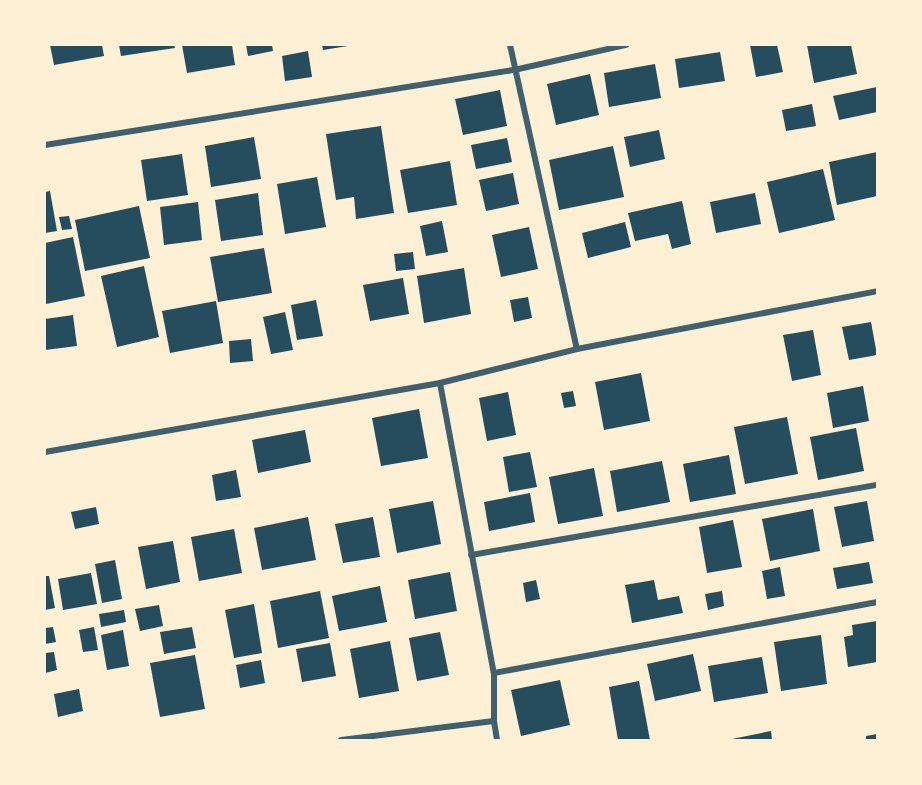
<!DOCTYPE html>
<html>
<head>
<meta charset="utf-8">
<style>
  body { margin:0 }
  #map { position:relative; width:922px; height:785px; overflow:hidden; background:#fdf0d5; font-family:Lato,sans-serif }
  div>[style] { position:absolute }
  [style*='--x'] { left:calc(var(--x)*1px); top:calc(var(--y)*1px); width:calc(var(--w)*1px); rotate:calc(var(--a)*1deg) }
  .building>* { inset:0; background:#264d5e }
  .minor>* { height:6px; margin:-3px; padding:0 3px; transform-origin:3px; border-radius:3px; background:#3f606c }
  span { translate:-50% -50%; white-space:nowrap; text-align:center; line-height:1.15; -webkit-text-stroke:5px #fdf0d5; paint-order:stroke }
  .frame { position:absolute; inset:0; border:46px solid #fdf0d5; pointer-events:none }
</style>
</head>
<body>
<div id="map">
  <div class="building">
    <div style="clip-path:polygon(50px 45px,102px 45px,104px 56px,54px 65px)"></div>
    <div style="clip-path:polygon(119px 45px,174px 45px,175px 48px,121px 56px)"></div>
    <div style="clip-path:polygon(182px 45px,232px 45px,235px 65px,187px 73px)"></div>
    <div style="clip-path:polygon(246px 45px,272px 45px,273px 51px,248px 56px)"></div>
    <div style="clip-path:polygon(322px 45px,348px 45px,348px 46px,323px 50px)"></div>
    <div style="clip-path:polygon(750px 45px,777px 45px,783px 72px,756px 77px)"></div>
    <div style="clip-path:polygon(807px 45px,851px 45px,857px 74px,814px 83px)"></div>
    <div style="clip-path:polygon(308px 51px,312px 77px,285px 81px,282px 56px)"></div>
    <div style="clip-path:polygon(720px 52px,725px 81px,679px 88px,675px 59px)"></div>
    <div style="clip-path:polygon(655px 64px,661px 98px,609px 107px,604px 73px)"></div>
    <div style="clip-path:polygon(590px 74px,599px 115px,556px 125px,547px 84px)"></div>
    <div style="clip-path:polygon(877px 87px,877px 112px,839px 120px,833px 96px)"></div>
    <div style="clip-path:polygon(500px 90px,507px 126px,463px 135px,455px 99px)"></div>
    <div style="clip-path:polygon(812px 104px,816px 126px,786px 131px,782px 110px)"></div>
    <div style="clip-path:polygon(381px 126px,394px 213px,356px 219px,354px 197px,336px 200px,326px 134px)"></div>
    <div style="clip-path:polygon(659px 130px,665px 159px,630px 167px,624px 137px)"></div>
    <div style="clip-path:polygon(254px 137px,261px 179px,211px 187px,205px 146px)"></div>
    <div style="clip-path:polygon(507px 138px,512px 162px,476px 169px,471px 145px)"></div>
    <div style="clip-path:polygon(613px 146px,624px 197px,559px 210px,549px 160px)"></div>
    <div style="clip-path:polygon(877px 152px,877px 196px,837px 205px,829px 162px)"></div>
    <div style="clip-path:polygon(182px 154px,188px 195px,147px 201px,141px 160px)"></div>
    <div style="clip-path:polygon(450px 161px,457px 205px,408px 213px,400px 170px)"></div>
    <div style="clip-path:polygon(823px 169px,835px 220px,779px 233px,767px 182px)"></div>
    <div style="clip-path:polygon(513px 173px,519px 204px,486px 211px,479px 180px)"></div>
    <div style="clip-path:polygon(317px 177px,326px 227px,285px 234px,277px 184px)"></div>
    <div style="clip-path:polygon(50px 191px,57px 231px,45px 233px,45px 192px)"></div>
    <div style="clip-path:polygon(258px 193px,263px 235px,221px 241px,215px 200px)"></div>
    <div style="clip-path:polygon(755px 193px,761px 224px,716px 233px,710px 202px)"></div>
    <div style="clip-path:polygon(682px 201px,691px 244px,672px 249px,668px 234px,635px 241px,628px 213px)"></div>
    <div style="clip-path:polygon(198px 202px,202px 240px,164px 245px,160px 207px)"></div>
    <div style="clip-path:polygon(139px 206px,150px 258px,85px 271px,75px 220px)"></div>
    <div style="clip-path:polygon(69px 216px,72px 229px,62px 230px,59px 217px)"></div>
    <div style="clip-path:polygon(442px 221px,448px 252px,426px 256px,420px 226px)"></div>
    <div style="clip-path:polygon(625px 222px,631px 247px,588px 258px,582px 233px)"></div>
    <div style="clip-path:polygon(529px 227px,538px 269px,501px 277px,492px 235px)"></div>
    <div style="clip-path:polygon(73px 237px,85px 296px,46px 304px,45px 243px)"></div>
    <div style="clip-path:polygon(264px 248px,272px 293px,218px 302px,210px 257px)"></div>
    <div style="clip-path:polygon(413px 252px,415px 269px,396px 271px,394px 254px)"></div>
    <div style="clip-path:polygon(144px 266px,159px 337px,117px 347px,101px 276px)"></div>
    <div style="clip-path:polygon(464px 268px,471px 314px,424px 323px,417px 276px)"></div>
    <div style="clip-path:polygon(403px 278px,409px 314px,370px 321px,363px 285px)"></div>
    <div style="clip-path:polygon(528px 297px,532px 318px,514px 322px,510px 300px)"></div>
    <div style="clip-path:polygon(316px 300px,323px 336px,297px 340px,291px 305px)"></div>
    <div style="clip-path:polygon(216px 301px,223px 343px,170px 353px,162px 311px)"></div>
    <div style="clip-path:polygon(285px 312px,293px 350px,271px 354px,263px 317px)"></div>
    <div style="clip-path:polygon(73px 315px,77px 346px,45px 350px,45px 319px)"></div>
    <div style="clip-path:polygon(871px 322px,877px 355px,849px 360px,842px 327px)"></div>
    <div style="clip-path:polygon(813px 330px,821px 375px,792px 381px,783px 335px)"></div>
    <div style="clip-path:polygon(251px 339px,253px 361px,230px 363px,229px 341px)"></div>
    <div style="clip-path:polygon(641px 373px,650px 421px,604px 430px,595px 382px)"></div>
    <div style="clip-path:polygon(863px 386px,869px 421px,833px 428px,827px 393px)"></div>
    <div style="clip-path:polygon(573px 391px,576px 406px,564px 408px,561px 393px)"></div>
    <div style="clip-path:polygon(508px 392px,516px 435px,487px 441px,479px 398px)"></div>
    <div style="clip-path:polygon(419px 409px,428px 458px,381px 466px,372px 418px)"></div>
    <div style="clip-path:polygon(787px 417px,798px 474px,745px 484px,734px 427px)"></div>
    <div style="clip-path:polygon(856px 428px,864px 471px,818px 480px,810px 437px)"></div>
    <div style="clip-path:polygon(305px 430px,311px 462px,258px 473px,252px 440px)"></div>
    <div style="clip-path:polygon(530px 452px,537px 487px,509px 492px,503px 457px)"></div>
    <div style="clip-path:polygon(729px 455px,736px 494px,690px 502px,683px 464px)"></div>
    <div style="clip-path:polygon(662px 461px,670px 502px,617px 512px,610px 471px)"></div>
    <div style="clip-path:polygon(594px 468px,603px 516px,558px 524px,549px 477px)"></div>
    <div style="clip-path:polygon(236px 470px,241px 497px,216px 501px,212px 475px)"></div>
    <div style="clip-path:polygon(530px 493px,535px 522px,489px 531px,484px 502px)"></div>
    <div style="clip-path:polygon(433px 501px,441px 544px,397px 553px,389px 509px)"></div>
    <div style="clip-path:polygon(867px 501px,874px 541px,842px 547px,834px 507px)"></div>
    <div style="clip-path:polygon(96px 507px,99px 524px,75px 529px,71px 512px)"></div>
    <div style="clip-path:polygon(813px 509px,820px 551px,770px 561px,762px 519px)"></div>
    <div style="clip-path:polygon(308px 517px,316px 560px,262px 570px,254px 528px)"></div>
    <div style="clip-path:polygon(373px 517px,380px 557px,343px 563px,335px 524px)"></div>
    <div style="clip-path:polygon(733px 520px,742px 567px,707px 573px,699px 527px)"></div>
    <div style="clip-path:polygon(234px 529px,242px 573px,199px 581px,191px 537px)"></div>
    <div style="clip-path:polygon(173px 541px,180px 582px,146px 589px,138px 547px)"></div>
    <div style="clip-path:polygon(115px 560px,122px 599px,102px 603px,95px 564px)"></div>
    <div style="clip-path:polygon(869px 562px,873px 583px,837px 589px,833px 568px)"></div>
    <div style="clip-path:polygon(780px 567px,785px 596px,767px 599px,762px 571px)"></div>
    <div style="clip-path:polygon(450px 572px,457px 611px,415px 619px,408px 580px)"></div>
    <div style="clip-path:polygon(91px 573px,97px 604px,63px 610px,58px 579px)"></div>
    <div style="clip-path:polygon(45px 576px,49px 576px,55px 608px,45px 610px)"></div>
    <div style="clip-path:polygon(536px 580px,540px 599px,526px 602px,523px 583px)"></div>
    <div style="clip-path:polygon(654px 580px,658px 600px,679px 596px,683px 613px,632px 623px,625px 585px)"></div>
    <div style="clip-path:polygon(380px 586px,387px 622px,339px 631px,332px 596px)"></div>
    <div style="clip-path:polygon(320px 591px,329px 638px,278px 648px,270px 601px)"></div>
    <div style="clip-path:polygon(722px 591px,724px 606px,708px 610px,705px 594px)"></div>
    <div style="clip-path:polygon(254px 604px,262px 653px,234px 658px,225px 610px)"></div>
    <div style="clip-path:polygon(159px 605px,163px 626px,140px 631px,135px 609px)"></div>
    <div style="clip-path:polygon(124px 610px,126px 622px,101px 627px,99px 614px)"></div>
    <div style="clip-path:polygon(877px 621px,877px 662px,848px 667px,844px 637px,853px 635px,852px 625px)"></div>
    <div style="clip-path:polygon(53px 627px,56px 642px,45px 644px,45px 628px)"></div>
    <div style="clip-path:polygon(94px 627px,98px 650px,83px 652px,79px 630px)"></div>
    <div style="clip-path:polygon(192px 627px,196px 648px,164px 654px,160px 632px)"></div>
    <div style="clip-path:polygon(123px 630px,129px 666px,107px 670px,101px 635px)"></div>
    <div style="clip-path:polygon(440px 632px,449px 675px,417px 681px,409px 638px)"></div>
    <div style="clip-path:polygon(821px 635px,827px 684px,781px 691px,774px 642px)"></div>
    <div style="clip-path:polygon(390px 641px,399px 691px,359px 698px,350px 649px)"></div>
    <div style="clip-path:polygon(330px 643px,336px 676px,302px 682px,296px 649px)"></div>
    <div style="clip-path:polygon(54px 652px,57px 670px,45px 673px,45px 653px)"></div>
    <div style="clip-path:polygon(693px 654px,701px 691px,655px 701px,647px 664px)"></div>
    <div style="clip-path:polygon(195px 655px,205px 709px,160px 717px,150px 663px)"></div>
    <div style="clip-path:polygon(762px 657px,768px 693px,714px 702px,708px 666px)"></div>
    <div style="clip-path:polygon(261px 660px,265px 683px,240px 688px,236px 665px)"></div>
    <div style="clip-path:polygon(560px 680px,570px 725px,521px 736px,511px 690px)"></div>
    <div style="clip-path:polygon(639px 681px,650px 740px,618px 740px,609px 687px)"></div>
    <div style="clip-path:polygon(79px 689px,83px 711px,58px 717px,54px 694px)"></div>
    <div style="clip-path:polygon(771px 731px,772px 740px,732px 740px,732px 739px)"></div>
    <div style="clip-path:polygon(877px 734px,877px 740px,866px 740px,866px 736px)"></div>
  </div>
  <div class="minor">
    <div style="--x:510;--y:45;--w:311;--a:77.6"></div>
    <div style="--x:45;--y:145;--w:475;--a:-9.1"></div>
    <div style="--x:514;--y:70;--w:115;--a:-12.6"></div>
    <div style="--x:440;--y:383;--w:295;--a:79.5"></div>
    <div style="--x:45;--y:452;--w:401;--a:-9.9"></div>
    <div style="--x:440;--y:383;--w:141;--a:-13.9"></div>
    <div style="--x:577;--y:349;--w:306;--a:-10.9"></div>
    <div style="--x:471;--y:555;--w:412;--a:-9.8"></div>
    <div style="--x:494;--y:721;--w:48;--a:-90"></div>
    <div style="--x:494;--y:673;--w:390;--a:-10.5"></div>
    <div style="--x:341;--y:740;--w:154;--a:-7.1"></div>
    <div style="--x:494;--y:721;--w:19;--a:81"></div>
  </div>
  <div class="frame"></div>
</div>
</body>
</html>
